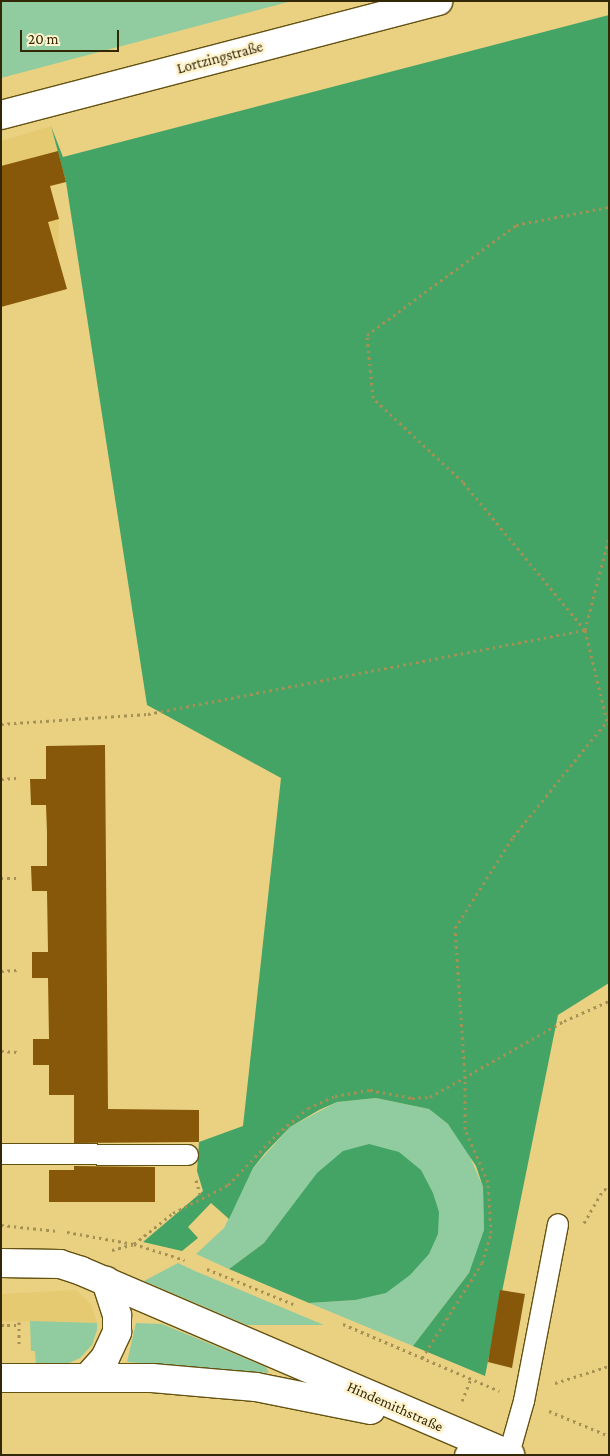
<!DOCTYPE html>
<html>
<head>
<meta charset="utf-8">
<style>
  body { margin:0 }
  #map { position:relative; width:610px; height:1456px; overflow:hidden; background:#ead182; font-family:"Crimson Pro",serif }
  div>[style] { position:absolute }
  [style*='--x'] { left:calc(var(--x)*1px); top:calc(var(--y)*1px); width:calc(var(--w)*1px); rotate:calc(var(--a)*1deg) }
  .built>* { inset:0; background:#e5ca71 }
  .green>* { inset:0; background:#91cca1 }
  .forest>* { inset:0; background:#44a466 }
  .building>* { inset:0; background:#875809 }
  .path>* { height:3px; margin-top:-1.5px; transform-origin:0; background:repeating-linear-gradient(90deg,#a59153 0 2.5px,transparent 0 6.5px) }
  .roads { filter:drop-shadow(1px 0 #645212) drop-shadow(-1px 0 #645212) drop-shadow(0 1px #645212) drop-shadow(0 -1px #645212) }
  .service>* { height:20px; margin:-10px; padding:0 10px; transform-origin:10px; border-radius:10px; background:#fff }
  .minor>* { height:28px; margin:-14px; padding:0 14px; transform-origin:14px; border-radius:14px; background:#fff }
  .tertiary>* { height:28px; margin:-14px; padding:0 14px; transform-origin:14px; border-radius:14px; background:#fff }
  span { translate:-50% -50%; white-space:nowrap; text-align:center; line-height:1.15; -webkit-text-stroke:5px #fff3cd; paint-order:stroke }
  .street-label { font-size:15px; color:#322805 }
  .frame { position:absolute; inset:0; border:2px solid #322805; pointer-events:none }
  .scale { position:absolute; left:20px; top:30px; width:99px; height:22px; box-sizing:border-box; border:2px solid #322805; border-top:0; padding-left:6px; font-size:15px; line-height:18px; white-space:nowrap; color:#322805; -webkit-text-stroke:4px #fff3cd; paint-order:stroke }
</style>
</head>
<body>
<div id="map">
  <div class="built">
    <div style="clip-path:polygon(51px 126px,66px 182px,50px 187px,59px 219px,58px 258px,67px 289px,1px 307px,1px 141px)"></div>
    <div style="clip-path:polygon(76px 1290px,91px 1304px,97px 1323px,1px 1321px,1px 1294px)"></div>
  </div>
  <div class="green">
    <div style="clip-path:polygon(1px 1px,292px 1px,1px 78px)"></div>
    <div style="clip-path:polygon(376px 1098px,429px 1109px,448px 1124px,464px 1143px,483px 1187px,484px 1230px,478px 1252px,469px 1273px,413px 1346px,309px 1303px,355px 1300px,283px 1219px,264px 1243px,229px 1269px,196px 1254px,224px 1228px,253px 1168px,290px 1127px,337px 1102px)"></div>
    <div style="clip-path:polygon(178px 1263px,195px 1271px,324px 1325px,247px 1325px,144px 1281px)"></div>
    <div style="clip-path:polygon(30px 1321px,97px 1323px,97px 1330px,92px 1345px,80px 1358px,69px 1363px,36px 1365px,35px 1351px,31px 1351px)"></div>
    <div style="clip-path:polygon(136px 1323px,162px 1324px,266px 1367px,269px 1373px,127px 1362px)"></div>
  </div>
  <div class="forest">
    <div style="clip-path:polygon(609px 15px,609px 983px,558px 1015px,485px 1376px,413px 1346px,469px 1273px,484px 1230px,483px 1187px,476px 1166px,448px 1124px,429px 1109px,376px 1098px,337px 1102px,319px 1110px,290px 1127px,265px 1153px,253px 1168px,229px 1219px,211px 1203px,188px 1227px,198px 1238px,182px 1251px,143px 1242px,203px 1191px,197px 1171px,199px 1142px,243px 1126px,281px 778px,147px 705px,66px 182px,51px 126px,63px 157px)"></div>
    <div style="clip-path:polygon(369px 1144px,399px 1152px,421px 1170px,433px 1193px,439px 1212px,438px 1234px,429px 1254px,410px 1275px,386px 1293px,355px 1300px,309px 1303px,229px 1269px,264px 1243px,317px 1173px,343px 1151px)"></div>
  </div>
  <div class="building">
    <div style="clip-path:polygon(58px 151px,66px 182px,50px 186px,59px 219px,48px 222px,67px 289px,1px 307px,1px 166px)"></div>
    <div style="clip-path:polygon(105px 745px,108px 1109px,199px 1110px,199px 1142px,74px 1143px,74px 1095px,49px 1095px,49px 1065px,33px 1065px,33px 1039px,49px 1039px,48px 978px,32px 978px,32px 952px,48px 952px,47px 891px,32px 891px,31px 866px,47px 866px,47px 833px,46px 805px,31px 805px,30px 779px,46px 779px,46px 746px)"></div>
    <div style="clip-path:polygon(74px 1166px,155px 1167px,155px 1202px,49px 1202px,49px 1170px,74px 1170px)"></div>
    <div style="clip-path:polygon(500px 1290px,525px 1294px,512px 1368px,488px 1362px)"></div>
  </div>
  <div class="path">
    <div style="--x:609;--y:716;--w:11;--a:90"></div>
    <div style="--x:1;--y:724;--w:147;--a:-3.9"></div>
    <div style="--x:148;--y:714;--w:445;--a:-10.9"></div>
    <div style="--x:585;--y:630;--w:192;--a:-129.5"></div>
    <div style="--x:463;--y:482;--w:123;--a:-137"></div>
    <div style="--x:373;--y:398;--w:63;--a:-95.4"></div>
    <div style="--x:367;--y:335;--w:185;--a:-36.4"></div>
    <div style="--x:516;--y:225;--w:95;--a:-11"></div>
    <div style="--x:1;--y:779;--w:15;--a:-4"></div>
    <div style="--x:1;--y:878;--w:16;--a:0"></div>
    <div style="--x:1;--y:971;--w:16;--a:-4"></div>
    <div style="--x:1;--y:1051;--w:16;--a:4"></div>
    <div style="--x:196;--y:1180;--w:19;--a:74"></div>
    <div style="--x:584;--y:1223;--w:39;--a:-60"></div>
    <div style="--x:604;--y:1189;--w:5;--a:11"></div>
    <div style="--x:1;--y:1225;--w:57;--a:6"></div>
    <div style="--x:67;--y:1232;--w:68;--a:10.2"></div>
    <div style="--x:134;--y:1244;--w:53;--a:17.4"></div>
    <div style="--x:112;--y:1250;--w:23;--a:-15"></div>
    <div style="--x:134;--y:1244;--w:50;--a:-38.5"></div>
    <div style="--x:173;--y:1213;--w:62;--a:-27"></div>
    <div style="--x:228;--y:1185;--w:71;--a:-46.1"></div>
    <div style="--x:277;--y:1134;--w:40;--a:-40"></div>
    <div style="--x:308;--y:1108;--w:30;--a:-24"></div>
    <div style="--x:335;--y:1096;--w:36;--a:-10"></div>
    <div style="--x:370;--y:1090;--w:43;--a:10.8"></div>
    <div style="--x:412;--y:1098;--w:18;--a:-3"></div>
    <div style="--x:430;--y:1097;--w:154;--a:-29.6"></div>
    <div style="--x:564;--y:1021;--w:49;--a:-24"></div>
    <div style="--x:207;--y:1269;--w:93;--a:22.1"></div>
    <div style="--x:19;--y:1322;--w:25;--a:90"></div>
    <div style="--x:343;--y:1324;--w:170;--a:23.2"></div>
    <div style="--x:1;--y:1325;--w:18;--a:0"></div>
    <div style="--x:422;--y:1358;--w:112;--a:-57.7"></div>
    <div style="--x:482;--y:1263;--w:31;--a:-73"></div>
    <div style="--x:491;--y:1233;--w:51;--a:-93.4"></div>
    <div style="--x:488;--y:1182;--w:58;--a:-113.5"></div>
    <div style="--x:465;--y:1129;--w:51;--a:-90"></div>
    <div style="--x:465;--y:1078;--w:150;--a:-93.8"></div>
    <div style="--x:455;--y:928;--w:108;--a:-57.5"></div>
    <div style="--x:513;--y:837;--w:149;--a:-51"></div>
    <div style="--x:607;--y:721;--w:94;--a:-103.6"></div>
    <div style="--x:585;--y:630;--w:96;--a:-75.5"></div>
    <div style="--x:555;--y:1383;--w:57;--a:-17.5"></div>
    <div style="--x:462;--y:1401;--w:24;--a:-68"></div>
    <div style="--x:549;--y:1411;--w:65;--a:22.6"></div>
  </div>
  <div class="roads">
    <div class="service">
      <div style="--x:1;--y:1154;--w:187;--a:0.3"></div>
      <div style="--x:509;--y:1454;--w:55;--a:-74.2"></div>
      <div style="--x:524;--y:1401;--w:180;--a:-79.1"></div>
      <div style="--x:465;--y:1455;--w:16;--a:-52"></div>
    </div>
    <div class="minor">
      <div style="--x:1;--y:115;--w:452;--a:-14.6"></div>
    </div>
    <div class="tertiary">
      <div style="--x:1;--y:1263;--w:59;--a:1"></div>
      <div style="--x:60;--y:1264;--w:22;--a:18"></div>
      <div style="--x:81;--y:1271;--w:467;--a:23.2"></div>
      <div style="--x:1;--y:1378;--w:151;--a:0"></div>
      <div style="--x:152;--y:1378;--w:69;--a:5"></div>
      <div style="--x:221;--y:1384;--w:35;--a:5"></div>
      <div style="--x:256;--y:1387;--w:117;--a:11.3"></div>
      <div style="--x:87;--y:1378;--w:27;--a:-48"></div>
      <div style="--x:105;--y:1358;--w:29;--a:-65"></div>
      <div style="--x:117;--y:1332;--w:17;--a:-90"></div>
      <div style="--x:117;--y:1315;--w:36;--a:-108"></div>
    </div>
  </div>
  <div class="street-label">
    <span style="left:220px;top:58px;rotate:-15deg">Lortzingstraße</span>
    <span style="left:395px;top:1407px;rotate:24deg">Hindemithstraße</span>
  </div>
  <div class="frame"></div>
  <div class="scale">20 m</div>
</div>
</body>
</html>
